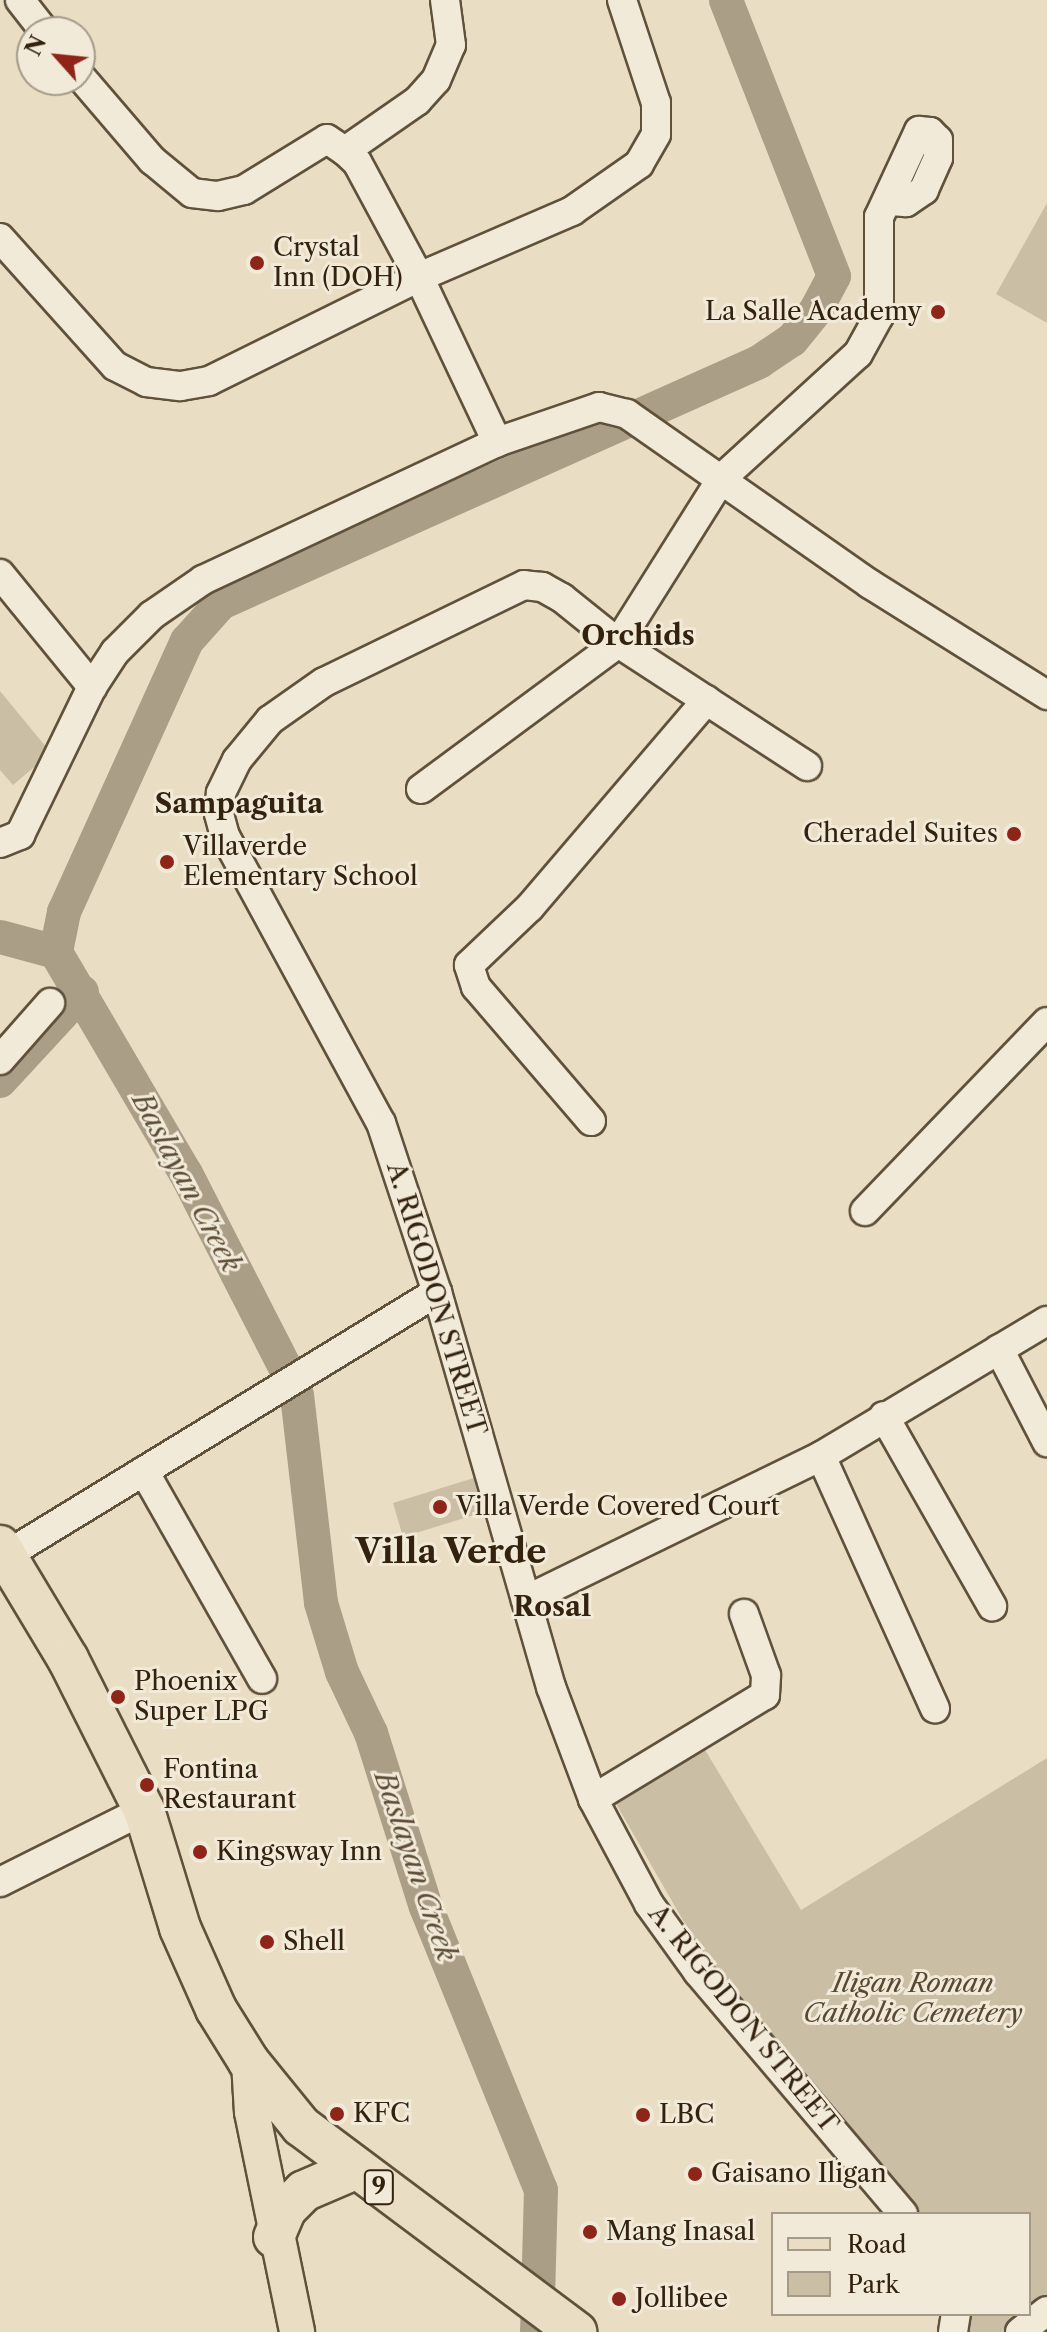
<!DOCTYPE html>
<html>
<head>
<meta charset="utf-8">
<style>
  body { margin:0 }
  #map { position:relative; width:1047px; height:2332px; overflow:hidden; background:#e9dec4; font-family:"Libre Caslon Text",serif }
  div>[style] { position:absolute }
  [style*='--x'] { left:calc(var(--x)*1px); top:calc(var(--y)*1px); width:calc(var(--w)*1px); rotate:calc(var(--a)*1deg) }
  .green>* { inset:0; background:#cabea5 }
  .river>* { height:34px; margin:-17px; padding:0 17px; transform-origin:17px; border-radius:17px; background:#ab9e86 }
  .roads { filter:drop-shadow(2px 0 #60513b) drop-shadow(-2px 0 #60513b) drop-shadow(0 2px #60513b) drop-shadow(0 -2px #60513b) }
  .minor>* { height:28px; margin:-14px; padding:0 14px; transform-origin:14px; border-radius:14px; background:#f1ead9 }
  .major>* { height:34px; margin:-17px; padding:0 17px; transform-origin:17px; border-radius:17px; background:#e9dec4 }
  .highway>* { height:40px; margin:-20px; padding:0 20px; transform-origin:20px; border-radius:20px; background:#e9dec4 }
  .dots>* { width:22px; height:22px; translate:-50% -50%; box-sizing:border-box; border:4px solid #f1ead9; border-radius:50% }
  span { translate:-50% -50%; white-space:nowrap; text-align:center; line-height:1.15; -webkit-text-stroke:6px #f1ead9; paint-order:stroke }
  .shield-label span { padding:2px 6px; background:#f1ead9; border:2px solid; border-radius:6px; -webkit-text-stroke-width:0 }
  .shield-label { font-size:24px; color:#33220d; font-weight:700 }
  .poi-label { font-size:26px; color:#33220d }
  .left { translate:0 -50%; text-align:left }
  .right { translate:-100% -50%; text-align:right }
  .street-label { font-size:26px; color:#33220d }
  .park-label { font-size:26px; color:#594933; font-style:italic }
  .neighbourhood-label { font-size:28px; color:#33220d; font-weight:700 }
  .water-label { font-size:28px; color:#5d4d37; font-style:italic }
  .district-label { font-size:34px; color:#33220d; font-weight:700 }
  .legend { position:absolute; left:771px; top:2212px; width:260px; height:104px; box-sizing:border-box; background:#f1ead9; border:2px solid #a59a87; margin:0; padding:10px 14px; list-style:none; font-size:24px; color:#33220d }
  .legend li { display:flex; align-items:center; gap:16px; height:40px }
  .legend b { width:40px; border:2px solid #a59a87 }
  .north { position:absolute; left:16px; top:16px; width:80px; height:80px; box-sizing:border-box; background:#f1ead9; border:2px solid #a59a87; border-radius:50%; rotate:297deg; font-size:22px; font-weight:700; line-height:32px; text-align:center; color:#33220d }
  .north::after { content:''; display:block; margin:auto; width:28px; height:36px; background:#8f2418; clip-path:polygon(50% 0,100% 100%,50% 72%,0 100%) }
</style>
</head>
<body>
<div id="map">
  <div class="green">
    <div style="clip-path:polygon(1047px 203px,1047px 323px,996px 294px)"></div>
    <div style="clip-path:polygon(0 691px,51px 753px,13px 785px,0 770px)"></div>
    <div style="clip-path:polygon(477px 1477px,487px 1511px,403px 1537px,393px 1503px)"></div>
    <div style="clip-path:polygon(704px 1748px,801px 1910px,1047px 1758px,1047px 2332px,963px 2332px,967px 2314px,1029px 2314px,1029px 2214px,918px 2214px,715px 1976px,611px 1795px)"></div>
  </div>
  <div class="river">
    <div style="--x:0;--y:937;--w:58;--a:15"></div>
    <div style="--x:0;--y:1081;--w:121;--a:-47.3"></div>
    <div style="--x:288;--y:1373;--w:224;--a:-117.1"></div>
    <div style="--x:186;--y:1174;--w:257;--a:-120.4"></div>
    <div style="--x:56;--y:952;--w:41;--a:-78.7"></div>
    <div style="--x:64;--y:912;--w:298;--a:-65.6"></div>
    <div style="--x:187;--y:641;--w:51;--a:-48.2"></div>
    <div style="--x:221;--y:603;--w:590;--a:-24.13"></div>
    <div style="--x:759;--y:362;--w:40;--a:-34"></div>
    <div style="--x:792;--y:340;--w:38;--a:-51"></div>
    <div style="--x:816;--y:310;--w:38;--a:-62"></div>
    <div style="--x:834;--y:276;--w:296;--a:-111.4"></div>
    <div style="--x:297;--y:1395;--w:209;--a:83.4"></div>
    <div style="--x:321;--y:1603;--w:72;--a:73.1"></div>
    <div style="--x:342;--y:1672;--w:68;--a:64.6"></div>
    <div style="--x:371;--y:1733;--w:182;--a:72.5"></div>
    <div style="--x:426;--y:1907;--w:305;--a:67.9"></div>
    <div style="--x:541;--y:2190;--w:142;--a:91.6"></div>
  </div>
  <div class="roads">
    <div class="minor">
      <div style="--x:20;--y:0;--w:41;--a:52"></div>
      <div style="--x:80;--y:76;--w:111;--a:49.4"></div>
      <div style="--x:152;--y:160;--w:52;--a:39.5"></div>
      <div style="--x:192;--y:193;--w:26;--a:7"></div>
      <div style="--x:218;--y:196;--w:27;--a:-13"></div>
      <div style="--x:244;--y:190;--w:97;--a:-31.6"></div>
      <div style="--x:327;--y:139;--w:22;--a:34"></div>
      <div style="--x:345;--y:151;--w:16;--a:43"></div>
      <div style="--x:357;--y:162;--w:131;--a:61.7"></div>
      <div style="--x:419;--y:277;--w:183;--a:64.7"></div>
      <div style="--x:497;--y:442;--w:108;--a:-18.9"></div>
      <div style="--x:599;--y:407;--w:29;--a:14"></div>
      <div style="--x:627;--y:414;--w:297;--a:35"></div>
      <div style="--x:870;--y:584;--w:209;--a:32.1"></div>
      <div style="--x:345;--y:151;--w:88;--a:-34.8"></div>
      <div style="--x:417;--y:101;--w:28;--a:-48"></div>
      <div style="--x:436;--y:80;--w:38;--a:-67"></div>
      <div style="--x:451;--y:45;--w:45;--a:-97.6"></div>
      <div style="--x:0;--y:238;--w:172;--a:48.1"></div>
      <div style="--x:115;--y:366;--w:35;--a:27"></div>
      <div style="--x:146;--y:382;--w:35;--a:7"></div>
      <div style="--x:181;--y:386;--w:28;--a:-10"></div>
      <div style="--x:209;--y:381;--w:234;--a:-26.3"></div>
      <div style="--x:419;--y:277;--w:167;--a:-23.3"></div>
      <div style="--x:572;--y:211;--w:82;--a:-35"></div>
      <div style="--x:639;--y:164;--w:34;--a:-60"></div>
      <div style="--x:656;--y:134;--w:31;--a:-90"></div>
      <div style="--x:656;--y:103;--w:108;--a:-108.3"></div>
      <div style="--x:0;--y:574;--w:146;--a:50.8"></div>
      <div style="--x:807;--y:766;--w:225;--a:-146.9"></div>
      <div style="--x:618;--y:643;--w:72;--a:-141.2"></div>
      <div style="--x:562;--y:598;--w:23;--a:-151"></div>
      <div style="--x:542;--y:587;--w:18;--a:-174"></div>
      <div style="--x:524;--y:585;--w:222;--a:154.1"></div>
      <div style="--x:324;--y:682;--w:66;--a:144.9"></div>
      <div style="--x:270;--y:720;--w:52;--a:129.5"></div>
      <div style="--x:237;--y:760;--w:37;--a:116"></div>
      <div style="--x:221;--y:793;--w:21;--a:95"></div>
      <div style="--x:219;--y:814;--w:23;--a:75"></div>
      <div style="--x:225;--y:836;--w:327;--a:61.5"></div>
      <div style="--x:381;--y:1123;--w:178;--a:71.7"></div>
      <div style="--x:437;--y:1292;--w:411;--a:73.9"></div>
      <div style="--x:551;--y:1687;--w:120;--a:69.4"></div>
      <div style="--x:593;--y:1799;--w:119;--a:61.9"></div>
      <div style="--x:649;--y:1904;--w:84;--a:54.2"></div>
      <div style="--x:698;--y:1972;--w:317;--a:49.7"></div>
      <div style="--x:421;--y:789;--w:245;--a:-36.5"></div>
      <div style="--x:618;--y:643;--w:195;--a:-57.8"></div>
      <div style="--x:722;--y:478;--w:184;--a:-42.4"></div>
      <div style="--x:858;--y:354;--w:43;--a:-61.1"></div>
      <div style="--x:879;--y:316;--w:99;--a:-90"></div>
      <div style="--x:879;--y:217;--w:95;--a:-65.1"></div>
      <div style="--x:919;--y:131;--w:11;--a:5"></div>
      <div style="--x:930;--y:132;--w:11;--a:45"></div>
      <div style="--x:938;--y:140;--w:18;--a:90"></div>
      <div style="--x:938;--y:158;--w:35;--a:114"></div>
      <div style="--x:924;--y:190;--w:22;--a:146"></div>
      <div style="--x:906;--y:202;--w:19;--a:-177"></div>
      <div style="--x:0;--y:843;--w:22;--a:-22"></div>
      <div style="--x:20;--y:835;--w:165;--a:-64.1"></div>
      <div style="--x:92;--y:687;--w:42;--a:-56.7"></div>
      <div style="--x:115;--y:652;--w:52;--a:-45"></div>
      <div style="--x:152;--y:615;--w:62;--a:-34.5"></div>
      <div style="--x:203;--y:580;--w:325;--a:-25.1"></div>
      <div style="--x:0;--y:1060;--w:76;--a:-48.7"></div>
      <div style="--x:591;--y:1121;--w:177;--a:-130.6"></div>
      <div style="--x:476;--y:987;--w:23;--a:-108"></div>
      <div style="--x:469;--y:965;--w:84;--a:-43.6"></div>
      <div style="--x:530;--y:907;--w:272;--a:-49.5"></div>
      <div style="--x:865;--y:1211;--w:262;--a:-46.1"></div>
      <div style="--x:999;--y:1349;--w:105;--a:62.7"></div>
      <div style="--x:884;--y:1416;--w:219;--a:60.4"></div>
      <div style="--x:821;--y:1456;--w:277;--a:65.7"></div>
      <div style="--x:144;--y:1471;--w:239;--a:60.4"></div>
      <div style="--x:0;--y:1559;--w:512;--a:-31.42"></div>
      <div style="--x:526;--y:1600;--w:328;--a:-26"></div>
      <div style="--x:821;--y:1456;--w:263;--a:-30.9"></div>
      <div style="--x:593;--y:1799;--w:201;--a:-31.2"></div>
      <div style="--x:765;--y:1695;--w:20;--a:-87"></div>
      <div style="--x:766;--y:1675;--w:65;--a:-109.8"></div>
      <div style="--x:0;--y:1882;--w:143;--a:-26.6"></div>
      <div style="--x:953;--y:2332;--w:18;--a:-81"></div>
      <div style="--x:1020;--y:2332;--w:34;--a:-38"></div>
    </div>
    <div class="major">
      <div style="--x:249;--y:2062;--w:50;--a:86.6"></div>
      <div style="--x:252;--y:2112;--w:225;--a:78.4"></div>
    </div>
    <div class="highway">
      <div style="--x:0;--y:1546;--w:132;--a:59"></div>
      <div style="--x:68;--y:1659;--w:169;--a:63.3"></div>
      <div style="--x:144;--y:1810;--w:123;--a:73"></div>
      <div style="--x:180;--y:1928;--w:89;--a:66"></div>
      <div style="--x:216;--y:2009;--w:62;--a:58.1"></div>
      <div style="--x:249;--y:2062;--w:82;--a:50.9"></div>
      <div style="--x:301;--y:2126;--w:344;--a:36.8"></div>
      <div style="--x:274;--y:2237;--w:30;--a:-67"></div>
      <div style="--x:286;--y:2209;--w:25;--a:-45"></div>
      <div style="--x:304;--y:2191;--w:56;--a:-23.3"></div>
    </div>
  </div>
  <div class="dots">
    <div style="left:257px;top:263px;background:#8f2418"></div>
    <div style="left:938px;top:312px;background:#8f2418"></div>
    <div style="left:1014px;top:834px;background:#8f2418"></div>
    <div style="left:167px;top:862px;background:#8f2418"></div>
    <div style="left:440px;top:1507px;background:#8f2418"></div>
    <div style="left:118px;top:1697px;background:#8f2418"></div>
    <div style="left:147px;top:1785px;background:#8f2418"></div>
    <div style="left:200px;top:1852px;background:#8f2418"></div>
    <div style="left:267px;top:1942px;background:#8f2418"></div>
    <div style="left:337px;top:2114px;background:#8f2418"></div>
    <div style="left:643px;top:2115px;background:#8f2418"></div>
    <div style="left:695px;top:2174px;background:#8f2418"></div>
    <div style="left:590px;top:2232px;background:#8f2418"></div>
    <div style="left:619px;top:2299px;background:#8f2418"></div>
  </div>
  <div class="shield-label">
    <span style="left:379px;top:2187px">9</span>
  </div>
  <div class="poi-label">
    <span class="left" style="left:273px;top:263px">Crystal<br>Inn (DOH)</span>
    <span class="right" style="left:922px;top:312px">La Salle Academy</span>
    <span class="right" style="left:998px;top:834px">Cheradel Suites</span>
    <span class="left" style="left:183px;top:862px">Villaverde<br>Elementary School</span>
    <span class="left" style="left:456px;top:1507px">Villa Verde Covered Court</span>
    <span class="left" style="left:134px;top:1697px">Phoenix<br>Super LPG</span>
    <span class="left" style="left:163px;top:1785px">Fontina<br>Restaurant</span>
    <span class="left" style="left:216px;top:1852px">Kingsway Inn</span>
    <span class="left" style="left:283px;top:1942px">Shell</span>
    <span class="left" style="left:353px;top:2114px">KFC</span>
    <span class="left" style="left:659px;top:2115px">LBC</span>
    <span class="left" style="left:711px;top:2174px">Gaisano Iligan</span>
    <span class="left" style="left:606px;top:2232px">Mang Inasal</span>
    <span class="left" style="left:635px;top:2299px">Jollibee</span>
  </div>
  <div class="street-label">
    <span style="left:436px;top:1299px;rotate:73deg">A. RIGODON STREET</span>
    <span style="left:743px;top:2019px;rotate:51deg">A. RIGODON STREET</span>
  </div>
  <div class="park-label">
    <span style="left:913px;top:1999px">Iligan Roman<br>Catholic Cemetery</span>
  </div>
  <div class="neighbourhood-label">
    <span style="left:638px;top:635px">Orchids</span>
    <span style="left:239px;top:803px">Sampaguita</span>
    <span style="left:552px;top:1606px">Rosal</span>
  </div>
  <div class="water-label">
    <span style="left:187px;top:1182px;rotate:62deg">Baslayan Creek</span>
    <span style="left:416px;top:1866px;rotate:71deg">Baslayan Creek</span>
  </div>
  <div class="district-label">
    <span style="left:451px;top:1552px">Villa Verde</span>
  </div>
  <ul class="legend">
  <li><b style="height:10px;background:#e9dec4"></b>Road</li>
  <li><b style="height:22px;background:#cabea5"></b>Park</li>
  </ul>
  <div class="north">N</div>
</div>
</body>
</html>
